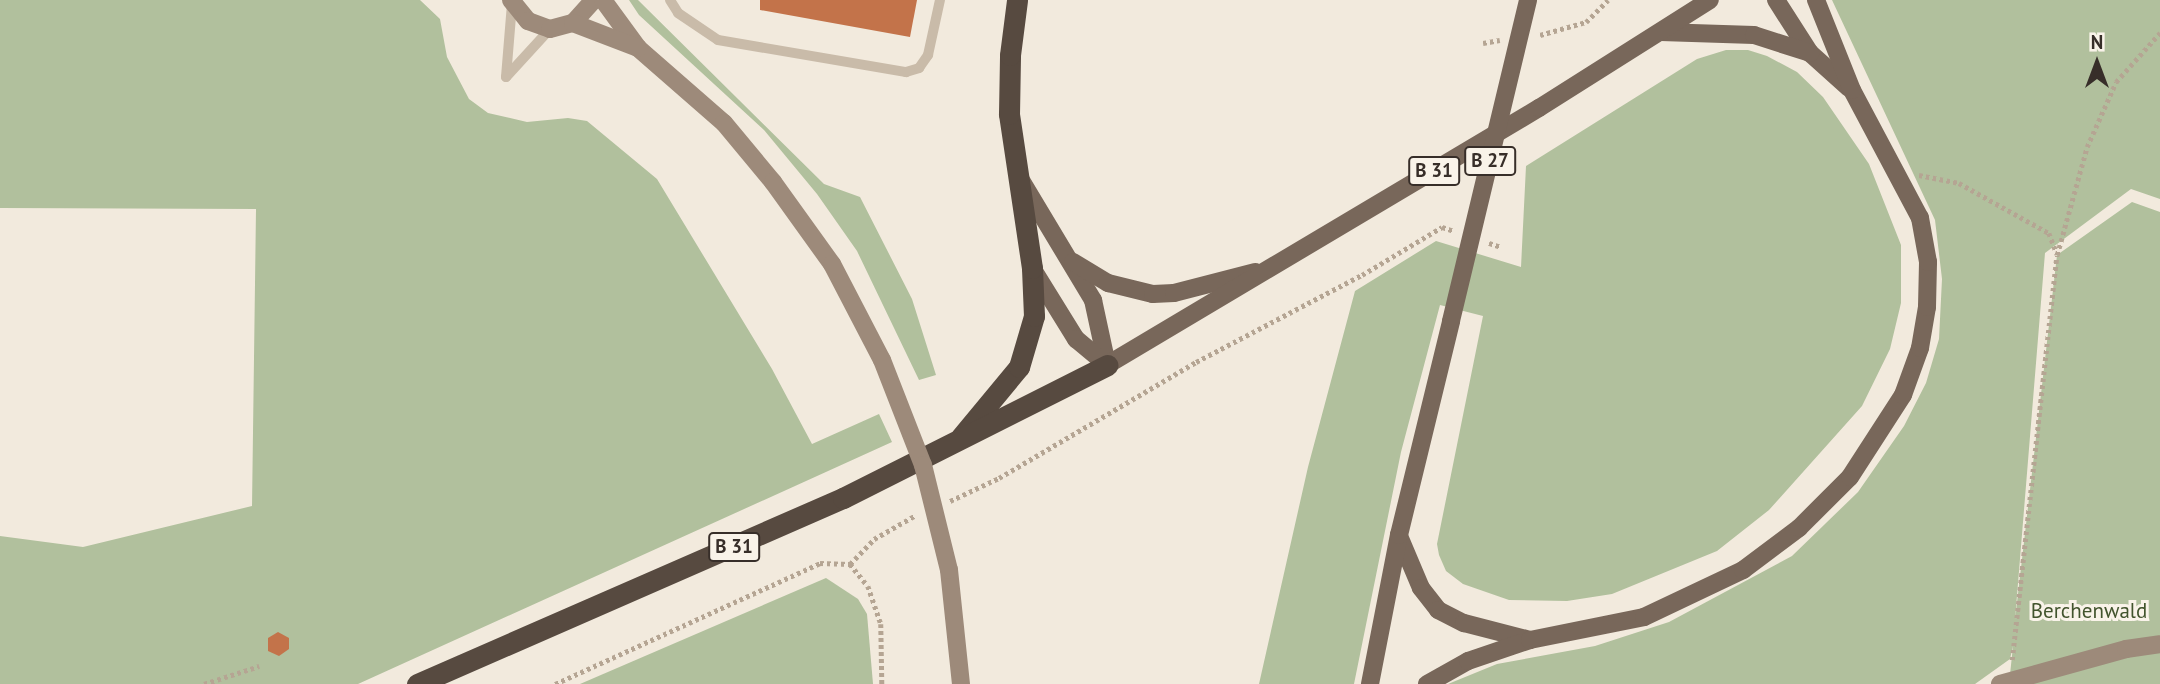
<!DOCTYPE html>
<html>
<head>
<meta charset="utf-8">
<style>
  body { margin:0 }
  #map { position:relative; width:2160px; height:684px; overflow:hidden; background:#f2eadd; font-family:"PT Sans",sans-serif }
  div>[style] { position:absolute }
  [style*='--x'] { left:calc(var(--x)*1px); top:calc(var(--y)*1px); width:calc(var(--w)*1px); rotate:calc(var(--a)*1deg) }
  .green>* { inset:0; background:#b1c09d }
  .building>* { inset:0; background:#c3734a }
  .path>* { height:4.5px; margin-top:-2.25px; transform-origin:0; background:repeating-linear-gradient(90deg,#b5a593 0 3.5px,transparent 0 7px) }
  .lane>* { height:10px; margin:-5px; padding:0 5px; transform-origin:5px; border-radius:5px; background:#c9bba9 }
  .secondary>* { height:18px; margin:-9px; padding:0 9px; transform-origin:9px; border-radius:9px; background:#9d8a7a }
  .primary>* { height:18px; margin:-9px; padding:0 9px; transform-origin:9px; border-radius:9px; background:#78675a }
  .highway>* { height:21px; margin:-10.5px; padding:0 10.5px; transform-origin:10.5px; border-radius:10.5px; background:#574a40 }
  .secondary-bridge>* { height:18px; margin:-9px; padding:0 9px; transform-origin:9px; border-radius:9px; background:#9d8a7a }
  .primary-bridge>* { height:18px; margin:-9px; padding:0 9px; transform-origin:9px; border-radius:9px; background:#78675a }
  span { translate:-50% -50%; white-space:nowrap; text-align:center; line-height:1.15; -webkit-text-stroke:6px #f9f3e9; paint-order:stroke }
  .shield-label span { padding:2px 5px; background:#f9f3e9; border:2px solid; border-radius:5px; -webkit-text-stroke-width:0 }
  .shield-label { font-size:19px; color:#372e29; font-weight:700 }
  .park-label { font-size:21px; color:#42542d }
  .north { position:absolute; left:2062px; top:28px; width:70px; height:70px; -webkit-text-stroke:5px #f9f3e9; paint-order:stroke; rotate:0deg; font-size:19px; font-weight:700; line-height:28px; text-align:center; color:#372e29 }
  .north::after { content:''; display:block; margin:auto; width:24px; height:32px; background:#372e29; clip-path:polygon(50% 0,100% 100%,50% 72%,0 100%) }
</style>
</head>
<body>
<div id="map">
  <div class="green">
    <div style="clip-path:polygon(0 0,420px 0,440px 19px,447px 57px,469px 99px,488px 113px,527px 122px,568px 118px,587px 121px,657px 179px,772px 369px,812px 444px,879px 414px,892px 442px,358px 684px,0 684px,0 536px,83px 547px,252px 506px,256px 209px,0 208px)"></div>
    <div style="clip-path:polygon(629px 0,638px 0,824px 184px,860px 197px,912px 299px,936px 375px,919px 380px,857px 251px,817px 194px,764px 130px,639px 15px)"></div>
    <div style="clip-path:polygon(1832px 0,2160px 0,2160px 199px,2131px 189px,2045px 253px,2015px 620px,2057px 255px,2132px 202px,2160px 212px,2160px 684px,2009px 684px,2013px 646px,2010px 659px,1975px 684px,1448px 684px,1497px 664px,1595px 646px,1669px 622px,1792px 556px,1858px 492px,1904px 426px,1926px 383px,1939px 339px,1942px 279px,1935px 220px)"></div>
    <div style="clip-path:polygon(1726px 50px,1748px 50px,1767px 56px,1797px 72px,1823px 97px,1869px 164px,1901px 245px,1901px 303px,1890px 349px,1862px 406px,1769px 510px,1717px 551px,1612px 594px,1567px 601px,1509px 600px,1463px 584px,1446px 571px,1439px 555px,1437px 544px,1483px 316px,1440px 305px,1401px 452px,1354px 684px,1259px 684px,1308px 467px,1355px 291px,1436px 241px,1521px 267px,1526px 166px,1697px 59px)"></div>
    <div style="clip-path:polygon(826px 578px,858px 599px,867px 614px,873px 684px,580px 684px)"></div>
  </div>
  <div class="building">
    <div style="clip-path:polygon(760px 0,917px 0,910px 37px,760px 10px)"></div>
    <div style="clip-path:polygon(278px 632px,289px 638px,289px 649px,279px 656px,268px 651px,268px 638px)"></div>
  </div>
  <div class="path">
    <div style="--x:1540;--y:35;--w:48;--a:-15.8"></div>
    <div style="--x:1586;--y:22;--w:31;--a:-45"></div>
    <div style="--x:1483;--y:43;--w:17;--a:-10"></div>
    <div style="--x:1919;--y:175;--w:41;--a:11.3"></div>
    <div style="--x:1959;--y:183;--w:103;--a:29.1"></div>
    <div style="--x:2049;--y:233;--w:22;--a:69"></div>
    <div style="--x:1489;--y:243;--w:13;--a:18"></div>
    <div style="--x:950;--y:501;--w:54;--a:-25.1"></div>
    <div style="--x:999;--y:478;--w:229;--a:-30.5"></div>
    <div style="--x:1196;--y:362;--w:187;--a:-27.7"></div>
    <div style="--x:1362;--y:275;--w:93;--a:-31"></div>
    <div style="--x:1442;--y:227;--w:13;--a:18"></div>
    <div style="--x:850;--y:564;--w:35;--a:-46"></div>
    <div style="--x:874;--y:539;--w:48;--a:-29.7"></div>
    <div style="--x:2012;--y:660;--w:407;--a:-83.7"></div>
    <div style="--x:2057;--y:255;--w:112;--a:-74.5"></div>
    <div style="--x:2087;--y:147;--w:71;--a:-66"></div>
    <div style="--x:2116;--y:82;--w:66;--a:-48.1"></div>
    <div style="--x:204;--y:684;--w:58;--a:-18.1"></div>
    <div style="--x:555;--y:684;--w:291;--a:-24.5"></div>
    <div style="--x:820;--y:563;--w:30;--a:2"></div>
    <div style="--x:850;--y:564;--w:28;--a:51"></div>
    <div style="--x:868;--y:586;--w:40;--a:71.1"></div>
    <div style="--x:881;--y:624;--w:60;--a:89"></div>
  </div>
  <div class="lane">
    <div style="--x:670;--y:0;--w:15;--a:58"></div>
    <div style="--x:678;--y:13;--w:48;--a:34"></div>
    <div style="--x:718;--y:40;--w:191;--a:9.7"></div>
    <div style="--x:906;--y:72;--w:14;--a:-17"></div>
    <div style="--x:919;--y:68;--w:16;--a:-55"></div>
    <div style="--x:928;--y:55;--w:56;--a:-77.7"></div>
    <div style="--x:506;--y:77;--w:73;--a:-85.3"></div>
    <div style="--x:506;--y:77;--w:65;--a:-47.5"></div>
  </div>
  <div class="secondary">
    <div style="--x:511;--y:0;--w:27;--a:51"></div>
    <div style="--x:528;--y:21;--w:23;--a:20"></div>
    <div style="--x:550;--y:29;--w:24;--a:-15"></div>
    <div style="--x:573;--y:23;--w:31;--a:-48"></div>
    <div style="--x:603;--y:0;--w:59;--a:53.9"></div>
    <div style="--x:638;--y:48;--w:114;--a:41.1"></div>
    <div style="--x:724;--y:123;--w:77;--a:50.3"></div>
    <div style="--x:773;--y:182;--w:101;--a:54.3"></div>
    <div style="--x:832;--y:264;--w:108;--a:62.5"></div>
    <div style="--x:573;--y:23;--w:70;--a:21"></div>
    <div style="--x:949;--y:570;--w:115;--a:84"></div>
    <div style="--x:2000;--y:684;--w:131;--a:-15.5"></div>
    <div style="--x:2126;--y:649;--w:34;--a:-8"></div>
  </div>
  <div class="primary">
    <div style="--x:1776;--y:0;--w:63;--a:57.3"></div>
    <div style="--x:1810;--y:53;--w:52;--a:41.9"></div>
    <div style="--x:1661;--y:32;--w:93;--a:1.8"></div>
    <div style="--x:1754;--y:35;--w:59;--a:17.8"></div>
    <div style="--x:1019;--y:177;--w:144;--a:59"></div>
    <div style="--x:1093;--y:300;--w:66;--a:77.8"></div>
    <div style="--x:1073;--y:262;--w:41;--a:31"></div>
    <div style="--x:1108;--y:283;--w:46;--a:13.7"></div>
    <div style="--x:1153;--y:294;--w:21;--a:-3"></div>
    <div style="--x:1174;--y:293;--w:84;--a:-14.5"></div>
    <div style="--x:1032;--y:268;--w:84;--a:58.2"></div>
    <div style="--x:1076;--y:339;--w:40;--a:40"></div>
    <div style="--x:1107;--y:365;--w:503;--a:-30.75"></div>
    <div style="--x:1539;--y:108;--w:202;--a:-32.3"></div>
    <div style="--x:1399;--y:536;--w:56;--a:67.1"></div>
    <div style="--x:1421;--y:588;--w:28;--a:52"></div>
    <div style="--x:1438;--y:610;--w:29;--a:27"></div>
    <div style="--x:1464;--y:623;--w:68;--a:14.4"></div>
    <div style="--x:1370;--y:684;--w:152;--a:-79"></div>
    <div style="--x:1399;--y:535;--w:220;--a:-76.3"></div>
    <div style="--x:1427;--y:684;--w:47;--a:-29.3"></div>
    <div style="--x:1468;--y:661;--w:65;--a:-18.7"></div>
    <div style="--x:1530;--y:640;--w:116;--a:-11.4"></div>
    <div style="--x:1644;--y:617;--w:110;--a:-25.4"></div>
    <div style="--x:1743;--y:570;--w:70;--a:-36.9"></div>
    <div style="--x:1799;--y:528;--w:72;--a:-45"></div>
    <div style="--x:1850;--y:477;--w:98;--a:-57.1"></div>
    <div style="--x:1903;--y:395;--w:50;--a:-70.1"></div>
    <div style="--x:1920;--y:348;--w:42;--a:-80.3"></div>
    <div style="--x:1927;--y:307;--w:45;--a:-88.7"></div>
    <div style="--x:1928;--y:262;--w:45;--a:-100.3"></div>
    <div style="--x:1920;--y:218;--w:145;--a:-118"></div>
    <div style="--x:1852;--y:90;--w:97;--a:-111.8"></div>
  </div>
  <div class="highway">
    <div style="--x:961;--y:437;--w:91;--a:-50.4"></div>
    <div style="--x:1019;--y:367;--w:53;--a:-73.6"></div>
    <div style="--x:1034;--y:316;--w:48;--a:-92.4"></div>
    <div style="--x:1032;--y:268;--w:156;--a:-98.5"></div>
    <div style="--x:1009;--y:114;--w:59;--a:-89"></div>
    <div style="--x:1010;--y:55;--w:55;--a:-82.7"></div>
    <div style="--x:417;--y:684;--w:465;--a:-23.6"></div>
    <div style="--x:843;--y:498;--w:296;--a:-26.7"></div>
  </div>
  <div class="secondary-bridge">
    <div style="--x:882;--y:360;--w:113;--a:68.7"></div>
    <div style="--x:923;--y:465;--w:108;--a:76.1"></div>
  </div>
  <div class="primary-bridge">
    <div style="--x:1451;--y:321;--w:330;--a:-76.5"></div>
  </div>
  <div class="shield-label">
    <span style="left:1490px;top:161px">B 27</span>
    <span style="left:1434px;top:171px">B 31</span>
    <span style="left:734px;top:547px">B 31</span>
  </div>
  <div class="park-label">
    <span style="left:2089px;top:611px">Berchenwald</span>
  </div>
  <div class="north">N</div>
</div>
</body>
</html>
